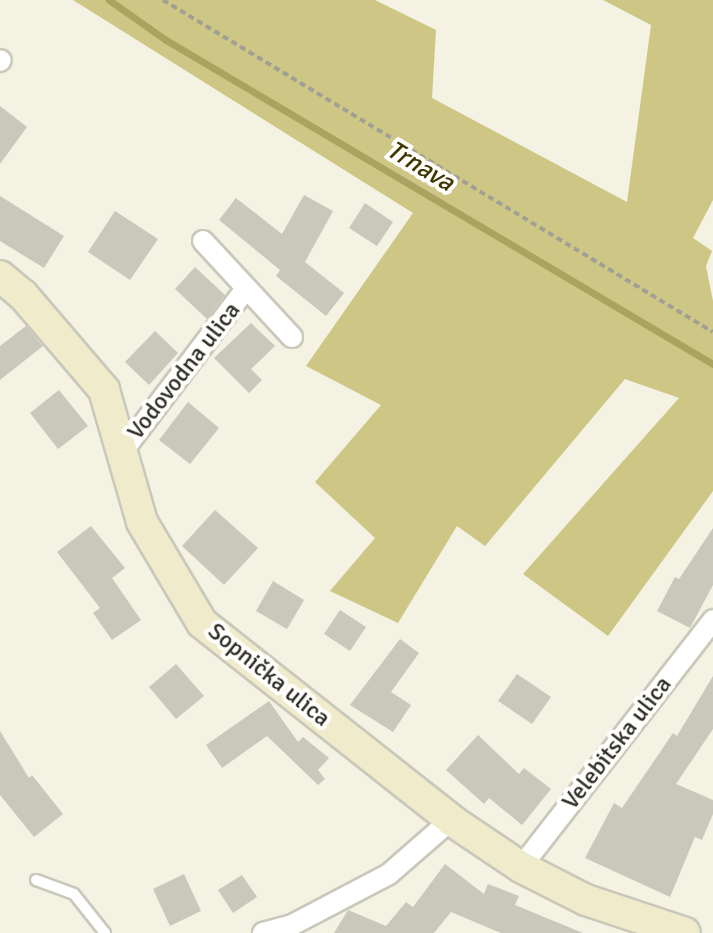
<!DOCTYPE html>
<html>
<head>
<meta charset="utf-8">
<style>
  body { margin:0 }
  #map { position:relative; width:713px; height:933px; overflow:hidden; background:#f3f2e3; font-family:Signika,sans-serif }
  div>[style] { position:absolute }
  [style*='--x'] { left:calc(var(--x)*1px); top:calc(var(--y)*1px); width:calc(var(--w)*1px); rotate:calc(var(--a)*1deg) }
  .green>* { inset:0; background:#cec685 }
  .stream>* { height:7px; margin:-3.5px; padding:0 3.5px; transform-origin:3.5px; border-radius:3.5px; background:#aaa25f }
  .building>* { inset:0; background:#cac8ba }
  .path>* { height:4px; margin-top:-2px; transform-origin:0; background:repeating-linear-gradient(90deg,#a1a095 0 6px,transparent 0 10px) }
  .roads { filter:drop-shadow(2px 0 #c9c8ba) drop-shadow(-2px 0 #c9c8ba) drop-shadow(0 2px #c9c8ba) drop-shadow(0 -2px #c9c8ba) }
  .lane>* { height:10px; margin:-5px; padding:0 5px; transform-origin:5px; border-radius:5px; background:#fff }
  .street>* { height:20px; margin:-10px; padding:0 10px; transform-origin:10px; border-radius:10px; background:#fff }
  .secondary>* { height:30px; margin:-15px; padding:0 15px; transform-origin:15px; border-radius:15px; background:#efebcb }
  span { translate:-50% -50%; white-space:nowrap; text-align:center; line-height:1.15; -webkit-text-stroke:8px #fffefc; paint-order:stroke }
  .street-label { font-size:24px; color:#2c2c26 }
  .water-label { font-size:26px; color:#3f3800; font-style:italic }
</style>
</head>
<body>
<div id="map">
  <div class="green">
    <div style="clip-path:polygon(73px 0,375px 0,436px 30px,432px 98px,627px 202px,651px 25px,603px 0,713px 0,713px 200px,693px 238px,712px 251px,706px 266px,713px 301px,713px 491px,608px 636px,523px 574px,679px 398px,625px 379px,485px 546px,457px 526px,398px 623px,330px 591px,375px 538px,315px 482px,381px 405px,306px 366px,413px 213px)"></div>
  </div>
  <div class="stream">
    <div style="--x:109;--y:0;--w:70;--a:35.1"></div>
    <div style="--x:166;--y:40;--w:636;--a:30.64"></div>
  </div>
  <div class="building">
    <div style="clip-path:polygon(0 106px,27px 127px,0 164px)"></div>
    <div style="clip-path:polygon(304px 195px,333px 211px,305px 262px,344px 293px,326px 316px,276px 276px,280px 270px,219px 220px,236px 198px,282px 234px)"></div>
    <div style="clip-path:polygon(0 196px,64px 236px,44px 268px,0 241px)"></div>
    <div style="clip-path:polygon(365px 203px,393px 222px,377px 246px,349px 228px)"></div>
    <div style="clip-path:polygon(115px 211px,158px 239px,130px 280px,88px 252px)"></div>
    <div style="clip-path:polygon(195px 267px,225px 295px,207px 319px,175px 289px)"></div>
    <div style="clip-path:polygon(251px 323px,275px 346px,251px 369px,262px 380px,249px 393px,214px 358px)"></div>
    <div style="clip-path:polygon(26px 326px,43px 346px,0 380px,0 346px)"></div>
    <div style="clip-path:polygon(155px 331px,178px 353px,149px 385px,125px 362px)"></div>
    <div style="clip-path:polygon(59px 390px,88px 426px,58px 449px,30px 413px)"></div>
    <div style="clip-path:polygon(188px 402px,219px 428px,190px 464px,159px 440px)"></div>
    <div style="clip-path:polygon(215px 510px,258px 548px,224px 585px,182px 546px)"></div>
    <div style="clip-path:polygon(91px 526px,125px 568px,112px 578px,141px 620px,112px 640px,93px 613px,100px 608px,57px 552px)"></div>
    <div style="clip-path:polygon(713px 528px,713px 585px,690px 628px,657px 611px,675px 577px,679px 579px)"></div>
    <div style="clip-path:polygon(273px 581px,304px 600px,287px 629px,256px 611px)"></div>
    <div style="clip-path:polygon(340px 610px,366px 627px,350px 651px,324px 634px)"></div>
    <div style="clip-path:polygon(400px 639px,419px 653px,391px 692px,411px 705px,393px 732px,350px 705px)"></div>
    <div style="clip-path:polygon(176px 664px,204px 696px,176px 719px,149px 687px)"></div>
    <div style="clip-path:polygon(517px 674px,551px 697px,532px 724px,498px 701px)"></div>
    <div style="clip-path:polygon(713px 676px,713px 729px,676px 784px,713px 800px,713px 814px,702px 840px,695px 837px,670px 897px,585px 858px,614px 803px,622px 808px,673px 733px,677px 736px)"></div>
    <div style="clip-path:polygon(269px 701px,298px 742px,303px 737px,329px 758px,318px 770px,325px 779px,318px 785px,267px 736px,222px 768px,206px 745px)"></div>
    <div style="clip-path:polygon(0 731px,29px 778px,32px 775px,63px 814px,34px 837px,0 795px)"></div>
    <div style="clip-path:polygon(478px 735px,519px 774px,524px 768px,551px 789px,522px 825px,489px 798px,484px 804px,446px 770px)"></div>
    <div style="clip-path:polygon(445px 864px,484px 894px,488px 884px,519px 896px,515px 905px,583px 933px,501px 933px,451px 912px,434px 933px,334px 933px,348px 910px,386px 926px,406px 902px,413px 907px)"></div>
    <div style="clip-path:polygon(184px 874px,201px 911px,170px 926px,153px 889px)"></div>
    <div style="clip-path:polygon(242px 875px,257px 897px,233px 913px,218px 890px)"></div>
  </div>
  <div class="path">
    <div style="--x:163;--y:0;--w:642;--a:31.12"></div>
  </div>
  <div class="roads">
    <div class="lane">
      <div style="--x:36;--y:880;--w:40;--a:20.2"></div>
      <div style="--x:74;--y:894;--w:50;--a:51.5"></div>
    </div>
    <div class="street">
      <div style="--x:0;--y:61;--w:1;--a:-45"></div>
      <div style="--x:203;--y:241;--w:131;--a:47.2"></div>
      <div style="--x:122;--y:452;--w:203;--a:-52.8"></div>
      <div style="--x:521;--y:867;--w:313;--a:-52.1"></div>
      <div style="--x:263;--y:933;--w:30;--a:-15"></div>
      <div style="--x:292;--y:925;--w:110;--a:-27.7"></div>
      <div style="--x:389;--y:874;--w:82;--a:-41.1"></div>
    </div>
    <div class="secondary">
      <div style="--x:0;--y:276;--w:30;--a:40"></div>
      <div style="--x:23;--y:295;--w:125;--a:49.5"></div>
      <div style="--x:104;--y:390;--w:137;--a:73.9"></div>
      <div style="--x:142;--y:522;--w:117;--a:59.3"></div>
      <div style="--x:202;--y:623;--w:318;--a:38.3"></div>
      <div style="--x:451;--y:820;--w:84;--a:33.9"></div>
      <div style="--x:521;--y:867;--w:73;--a:26.9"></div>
      <div style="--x:586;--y:900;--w:104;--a:18.4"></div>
    </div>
  </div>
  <div class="street-label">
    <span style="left:184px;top:371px;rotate:-52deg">Vodovodna ulica</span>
    <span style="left:269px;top:675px;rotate:39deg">Sopnička ulica</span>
    <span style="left:617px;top:743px;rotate:-52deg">Velebitska ulica</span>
  </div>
  <div class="water-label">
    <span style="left:420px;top:167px;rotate:31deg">Trnava</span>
  </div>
</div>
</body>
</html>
